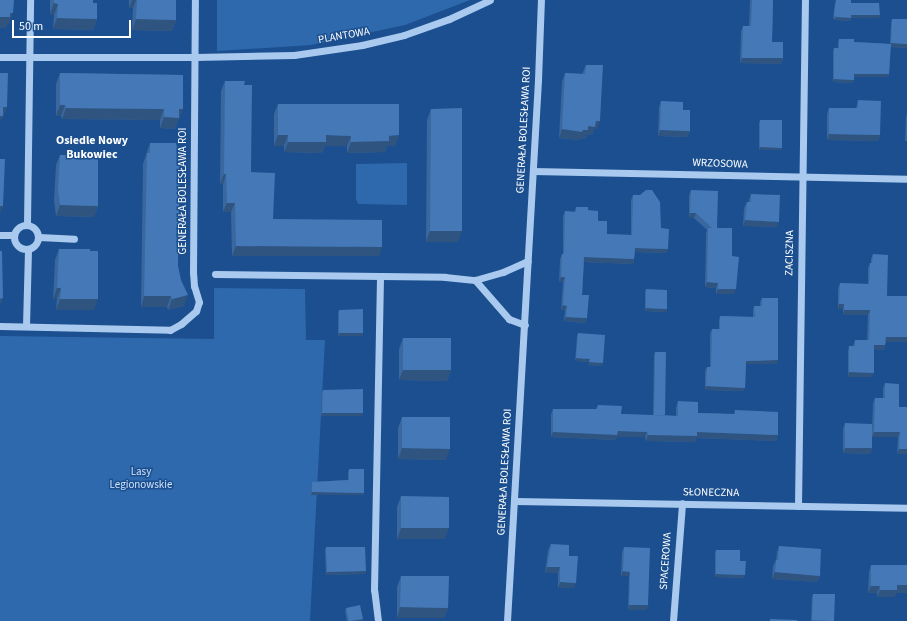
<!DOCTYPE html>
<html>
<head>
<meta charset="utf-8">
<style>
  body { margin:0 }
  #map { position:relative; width:907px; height:621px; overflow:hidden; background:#1b4f8f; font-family:"Source Sans 3",sans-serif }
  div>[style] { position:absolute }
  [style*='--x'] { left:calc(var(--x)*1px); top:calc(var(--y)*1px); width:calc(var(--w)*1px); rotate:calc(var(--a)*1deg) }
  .green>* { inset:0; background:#2e69ad }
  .minor>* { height:7px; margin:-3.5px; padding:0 3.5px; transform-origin:3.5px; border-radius:3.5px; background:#a9c9ee }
  .minor>.ring { margin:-3.5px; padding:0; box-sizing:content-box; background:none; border:7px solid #a9c9ee; border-radius:50% }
  .wall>* { inset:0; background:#3a679d }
  .shaded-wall>* { inset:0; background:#305480 }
  .building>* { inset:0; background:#4478b7 }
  span { translate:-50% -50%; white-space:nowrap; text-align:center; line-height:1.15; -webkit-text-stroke:3px #1b4f8f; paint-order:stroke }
  .street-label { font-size:11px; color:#fff }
  .park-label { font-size:11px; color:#cfe3fa }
  .neighbourhood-label { font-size:12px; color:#fff; font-weight:700 }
  .scale { position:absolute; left:12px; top:20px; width:119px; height:18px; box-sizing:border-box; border:2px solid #fff; border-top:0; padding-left:5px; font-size:12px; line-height:14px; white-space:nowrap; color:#fff; -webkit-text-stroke:3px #1b4f8f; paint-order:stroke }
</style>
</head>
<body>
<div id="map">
  <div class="green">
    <div style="clip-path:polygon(217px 0,470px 0,405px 25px,311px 45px,217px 51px)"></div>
    <div style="clip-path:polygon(407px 163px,407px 205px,358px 204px,356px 199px,356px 164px)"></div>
    <div style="clip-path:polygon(214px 288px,305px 289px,306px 340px,325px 340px,310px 621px,0 621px,0 336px,214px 339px)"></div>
  </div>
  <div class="minor">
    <div style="--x:0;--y:57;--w:195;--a:0"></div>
    <div style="--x:195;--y:57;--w:99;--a:-1.2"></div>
    <div style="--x:294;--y:55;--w:69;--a:-8.4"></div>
    <div style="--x:362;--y:45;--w:43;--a:-13.4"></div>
    <div style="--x:404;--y:35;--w:48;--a:-19.6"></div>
    <div style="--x:449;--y:19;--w:45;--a:-24.9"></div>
    <div style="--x:533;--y:171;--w:374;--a:1.2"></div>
    <div style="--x:27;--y:224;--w:224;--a:-89.2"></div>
    <div class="ring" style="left:14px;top:225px;width:17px;height:17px"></div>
    <div style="--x:0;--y:235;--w:14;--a:0"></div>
    <div style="--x:39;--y:237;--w:35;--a:3"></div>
    <div style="--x:215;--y:274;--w:230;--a:0.7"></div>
    <div style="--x:445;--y:277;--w:30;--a:6"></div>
    <div style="--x:475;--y:280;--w:29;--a:-16"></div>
    <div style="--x:503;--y:272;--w:27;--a:-24"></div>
    <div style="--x:475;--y:280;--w:52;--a:48.9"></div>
    <div style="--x:509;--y:319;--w:17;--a:21"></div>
    <div style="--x:0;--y:326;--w:170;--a:1.3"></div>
    <div style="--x:170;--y:330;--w:13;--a:-29"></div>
    <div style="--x:181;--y:324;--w:20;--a:-41"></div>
    <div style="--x:196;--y:311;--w:9;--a:-72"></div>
    <div style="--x:199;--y:302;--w:17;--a:-107"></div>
    <div style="--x:194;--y:286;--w:13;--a:-94"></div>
    <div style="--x:193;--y:273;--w:273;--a:-89.6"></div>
    <div style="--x:26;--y:326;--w:77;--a:-88.5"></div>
    <div style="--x:515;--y:501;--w:392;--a:1"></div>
    <div style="--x:798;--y:506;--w:506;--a:-89.21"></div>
    <div style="--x:378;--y:621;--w:31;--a:-97"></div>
    <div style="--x:374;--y:590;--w:313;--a:-88.9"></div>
    <div style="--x:507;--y:621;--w:542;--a:-86.72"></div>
    <div style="--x:538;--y:80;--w:80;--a:-87.9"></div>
    <div style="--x:673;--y:621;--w:118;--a:-85.6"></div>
  </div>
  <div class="wall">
    <div style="clip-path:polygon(50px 0,93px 0,93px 3px,97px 19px,93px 30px,53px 29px,54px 15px,50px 14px)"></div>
    <div style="clip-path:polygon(129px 0,176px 0,176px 20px,172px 31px,132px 30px,133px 8px,129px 8px)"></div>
    <div style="clip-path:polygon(750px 0,773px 0,772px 42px,783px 58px,781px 64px,740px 63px,741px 31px,743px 26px,749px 26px)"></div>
    <div style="clip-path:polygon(836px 0,851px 3px,879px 18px,851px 18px,850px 21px,835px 20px,833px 18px,835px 3px)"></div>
    <div style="clip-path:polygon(892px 19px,907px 19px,907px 48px,890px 47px,889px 74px,888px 77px,854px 77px,853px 83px,833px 82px,833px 51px,834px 48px,838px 48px,838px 42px,839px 39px,854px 42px,890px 44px,891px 23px)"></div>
    <div style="clip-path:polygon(586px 65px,597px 129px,594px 129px,592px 135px,586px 135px,585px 139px,580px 138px,579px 140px,559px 138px,562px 82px,565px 73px,582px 74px)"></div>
    <div style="clip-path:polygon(60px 73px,183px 75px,179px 120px,178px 120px,175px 129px,160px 128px,160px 120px,62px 119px,61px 116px,56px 116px,56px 84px)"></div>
    <div style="clip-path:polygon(225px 81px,244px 85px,251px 172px,273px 219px,379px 256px,232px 256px,231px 212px,223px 212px,223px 184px,220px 184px,221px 91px)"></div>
    <div style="clip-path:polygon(858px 100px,880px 135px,878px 141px,827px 140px,827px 114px,829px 108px,856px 108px)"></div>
    <div style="clip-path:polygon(661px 101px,683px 110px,690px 131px,687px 137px,658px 136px,659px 107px)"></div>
    <div style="clip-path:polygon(278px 104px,395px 146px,387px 146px,385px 152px,347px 153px,347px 146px,325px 146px,322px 153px,284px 152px,284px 146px,274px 146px,274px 114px)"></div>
    <div style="clip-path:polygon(431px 109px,458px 242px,426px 242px,427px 120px)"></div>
    <div style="clip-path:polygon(907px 113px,907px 141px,905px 141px,906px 117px)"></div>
    <div style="clip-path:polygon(760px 120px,782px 148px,780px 150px,759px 150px,759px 123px)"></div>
    <div style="clip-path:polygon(150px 143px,178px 266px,184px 306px,168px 310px,167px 307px,141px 307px,143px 164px)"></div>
    <div style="clip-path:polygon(60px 155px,98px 206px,94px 217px,56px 216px,54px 200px,56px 165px)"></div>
    <div style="clip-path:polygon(691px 190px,717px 228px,732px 256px,734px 294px,716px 294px,716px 288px,705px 287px,706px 233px,707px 230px,694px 218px,689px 218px,689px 195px)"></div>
    <div style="clip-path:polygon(751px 194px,777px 227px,743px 226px,744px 208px,747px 202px,749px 202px,749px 200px)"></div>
    <div style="clip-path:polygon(633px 195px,661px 228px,667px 253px,635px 252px,634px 259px,633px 264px,584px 262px,582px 295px,587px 318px,585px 323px,564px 321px,565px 310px,561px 310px,563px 282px,559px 282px,560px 259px,562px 254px,563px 254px,563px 216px,565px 211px,574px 212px,576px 207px,588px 210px,598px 221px,607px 234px,631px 235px,631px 200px)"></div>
    <div style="clip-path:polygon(59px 249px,94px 310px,56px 310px,57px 299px,53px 299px,55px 260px)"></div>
    <div style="clip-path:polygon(873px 254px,887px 296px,907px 296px,907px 342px,886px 342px,885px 345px,884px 350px,874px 350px,872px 377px,848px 377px,848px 351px,849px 346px,853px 346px,855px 340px,867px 340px,868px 315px,843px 315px,843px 309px,838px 309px,838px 288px,840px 283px,868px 284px,868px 268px,870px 263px,871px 263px,871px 259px)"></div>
    <div style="clip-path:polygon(646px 289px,667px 309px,666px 312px,645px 311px,645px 292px)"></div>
    <div style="clip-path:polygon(762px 298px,777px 364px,746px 364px,745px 388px,743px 391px,705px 390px,705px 371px,707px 367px,710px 367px,710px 333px,712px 329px,719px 329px,719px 320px,720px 316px,753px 317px,753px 310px,754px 306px,760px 306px,760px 302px)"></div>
    <div style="clip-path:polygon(339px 310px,363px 333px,362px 336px,338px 336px,338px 313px)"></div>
    <div style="clip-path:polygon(578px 333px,602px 366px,588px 365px,589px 362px,575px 361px,577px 336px)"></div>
    <div style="clip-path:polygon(403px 338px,451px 370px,447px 381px,399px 380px,399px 349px)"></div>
    <div style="clip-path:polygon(655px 352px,665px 415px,676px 416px,676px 407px,678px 401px,698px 413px,734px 414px,735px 410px,778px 435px,776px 441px,696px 438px,695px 442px,646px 441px,645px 437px,617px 437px,615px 440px,551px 437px,551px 414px,553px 409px,596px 409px,598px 405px,621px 414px,653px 415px,654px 355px)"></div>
    <div style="clip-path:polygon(885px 383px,899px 407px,907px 407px,907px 454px,897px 454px,898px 437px,872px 437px,872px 448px,870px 454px,843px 453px,843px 429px,845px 423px,872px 430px,873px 403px,875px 398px,883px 398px,883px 388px)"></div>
    <div style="clip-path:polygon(323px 390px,362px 416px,321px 416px,322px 392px)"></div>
    <div style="clip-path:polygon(402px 417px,446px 460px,398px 459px,398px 428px)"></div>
    <div style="clip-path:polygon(349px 469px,364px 493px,363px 495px,311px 495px,311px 485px,312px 482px,348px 480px,348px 472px)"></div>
    <div style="clip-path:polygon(401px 496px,445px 539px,397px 539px,397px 507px)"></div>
    <div style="clip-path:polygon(551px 544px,569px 556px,574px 588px,558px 588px,558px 573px,545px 573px,548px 550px)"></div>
    <div style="clip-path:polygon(779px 546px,820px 576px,817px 582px,772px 579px,773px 566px,776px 560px,777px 552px)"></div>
    <div style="clip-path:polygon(326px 547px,365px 574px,326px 575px,325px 550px)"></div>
    <div style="clip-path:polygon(624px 547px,648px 605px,646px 610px,628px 610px,629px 576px,621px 576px,622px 552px)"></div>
    <div style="clip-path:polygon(716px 550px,740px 561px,744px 578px,715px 577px,715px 553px)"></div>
    <div style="clip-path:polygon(871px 565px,896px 593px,894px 597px,877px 597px,877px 593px,868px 593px,869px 572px)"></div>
    <div style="clip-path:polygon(401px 576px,448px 608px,444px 618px,397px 618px,397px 587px)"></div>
    <div style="clip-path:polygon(813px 594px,834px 621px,811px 621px,812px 597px)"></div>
    <div style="clip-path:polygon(346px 608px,363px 619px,362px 621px,347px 621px,345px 611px)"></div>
  </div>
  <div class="shaded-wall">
    <div style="clip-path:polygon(132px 0,136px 0,133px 8px,129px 8px)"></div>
    <div style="clip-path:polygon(54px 3px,58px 4px,54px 15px,50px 14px)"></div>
    <div style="clip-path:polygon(10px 13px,13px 13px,9px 24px,8px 24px,6px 28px,0 28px,0 17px)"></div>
    <div style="clip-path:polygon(851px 15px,880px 15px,879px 18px,851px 18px,850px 21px,835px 20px,836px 17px)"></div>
    <div style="clip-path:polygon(57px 18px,97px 19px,93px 30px,53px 29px)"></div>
    <div style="clip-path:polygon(136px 19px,176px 20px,172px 31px,132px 30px)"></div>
    <div style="clip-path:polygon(891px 43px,907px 44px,907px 48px,890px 47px)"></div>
    <div style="clip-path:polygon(742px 58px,783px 58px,781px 64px,740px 63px)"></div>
    <div style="clip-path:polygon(854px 74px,889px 74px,888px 77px,853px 77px)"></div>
    <div style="clip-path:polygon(834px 79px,854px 80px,853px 83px,833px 82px)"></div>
    <div style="clip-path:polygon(60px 105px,65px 105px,61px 116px,56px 116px)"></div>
    <div style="clip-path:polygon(3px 107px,7px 107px,3px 118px,2px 118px,0 123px,0 114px)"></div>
    <div style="clip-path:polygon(66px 108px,164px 109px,160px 120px,62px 119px)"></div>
    <div style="clip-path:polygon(179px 109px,183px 109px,179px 120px,178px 120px,175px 129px,160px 128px,164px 117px)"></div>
    <div style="clip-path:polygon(596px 121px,600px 121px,597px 129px,594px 129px,592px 135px,586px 135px,585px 139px,580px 138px,579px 140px,559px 138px,562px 129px,583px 130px)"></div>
    <div style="clip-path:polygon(660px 130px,690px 131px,687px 137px,658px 136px)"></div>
    <div style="clip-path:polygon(829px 134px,880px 135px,878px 141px,827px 140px)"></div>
    <div style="clip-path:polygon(278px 135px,288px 135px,284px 146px,274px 146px)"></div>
    <div style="clip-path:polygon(326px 135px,351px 136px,347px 146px,325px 146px,322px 153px,284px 152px,288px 142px)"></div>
    <div style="clip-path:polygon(399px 135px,395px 146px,387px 146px,385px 152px,347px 153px,351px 142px,389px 136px)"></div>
    <div style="clip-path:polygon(760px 147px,782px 148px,780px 150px,759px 150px)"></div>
    <div style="clip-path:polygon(224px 174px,226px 174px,223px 184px,220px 184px)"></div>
    <div style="clip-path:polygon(227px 203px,235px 203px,231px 212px,223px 212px)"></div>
    <div style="clip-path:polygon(60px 205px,98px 206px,94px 217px,56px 216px)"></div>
    <div style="clip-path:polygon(0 206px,3px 206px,0 214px)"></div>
    <div style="clip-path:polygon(690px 213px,696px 213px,694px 218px,689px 218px)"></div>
    <div style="clip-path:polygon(745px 220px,779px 222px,777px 227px,743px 226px)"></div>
    <div style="clip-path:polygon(430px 231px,462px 231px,458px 242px,426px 242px)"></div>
    <div style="clip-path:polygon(236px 246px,382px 247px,379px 256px,232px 256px)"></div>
    <div style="clip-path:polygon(635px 248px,668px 249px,667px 253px,633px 252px)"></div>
    <div style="clip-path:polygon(584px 257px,634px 259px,633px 264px,582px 262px)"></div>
    <div style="clip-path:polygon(561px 277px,565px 277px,563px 282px,559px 282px)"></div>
    <div style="clip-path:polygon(707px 282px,718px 283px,716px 288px,705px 287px)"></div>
    <div style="clip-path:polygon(57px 288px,61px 288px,57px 299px,53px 299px)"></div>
    <div style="clip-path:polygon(718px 289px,736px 289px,734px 294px,716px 294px)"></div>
    <div style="clip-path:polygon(188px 295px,184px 306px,168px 310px,172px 299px)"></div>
    <div style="clip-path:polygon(144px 296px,171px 296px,167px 307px,141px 307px)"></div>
    <div style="clip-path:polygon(3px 298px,0 307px,0 299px)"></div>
    <div style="clip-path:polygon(60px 299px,98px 299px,94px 310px,56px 310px)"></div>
    <div style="clip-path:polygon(839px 304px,844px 304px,843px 309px,838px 309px)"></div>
    <div style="clip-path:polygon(563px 305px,567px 306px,565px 310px,561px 310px)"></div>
    <div style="clip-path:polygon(646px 308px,667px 309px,666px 312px,645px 311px)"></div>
    <div style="clip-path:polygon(844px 310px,870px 310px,868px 315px,843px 315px)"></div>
    <div style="clip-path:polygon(566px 317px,587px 318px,585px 323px,564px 321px)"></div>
    <div style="clip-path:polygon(339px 333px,363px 333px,362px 336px,338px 336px)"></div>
    <div style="clip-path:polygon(886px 337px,907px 337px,907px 342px,884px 342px)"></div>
    <div style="clip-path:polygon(874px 345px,885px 345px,884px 350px,872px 350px)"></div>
    <div style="clip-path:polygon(576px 358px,590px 359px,589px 362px,575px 361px)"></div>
    <div style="clip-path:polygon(778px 360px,777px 364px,744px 364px,746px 361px)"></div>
    <div style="clip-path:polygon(589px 362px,603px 363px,602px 366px,588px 365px)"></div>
    <div style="clip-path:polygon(403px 370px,451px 370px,447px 381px,399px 380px)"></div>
    <div style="clip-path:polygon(849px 372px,874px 373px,872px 377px,848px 377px)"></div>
    <div style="clip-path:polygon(706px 386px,745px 388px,743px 391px,705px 390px)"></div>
    <div style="clip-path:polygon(322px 413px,363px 413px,362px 416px,321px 416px)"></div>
    <div style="clip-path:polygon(618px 431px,647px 432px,645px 437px,617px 437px,615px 440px,551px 437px,553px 432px)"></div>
    <div style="clip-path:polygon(697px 432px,778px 435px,776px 441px,696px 438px,695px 442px,646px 441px,648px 435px)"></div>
    <div style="clip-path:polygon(874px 432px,900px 432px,898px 437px,872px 437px)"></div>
    <div style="clip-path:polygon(402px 448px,450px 449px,446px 460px,398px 459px)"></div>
    <div style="clip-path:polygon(845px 448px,872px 448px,870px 454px,843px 453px)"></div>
    <div style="clip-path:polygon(899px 449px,907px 449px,907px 454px,897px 454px)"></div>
    <div style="clip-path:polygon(312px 492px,364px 493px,363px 495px,311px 495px)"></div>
    <div style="clip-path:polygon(401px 528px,449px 528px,445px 539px,397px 539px)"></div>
    <div style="clip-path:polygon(547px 567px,560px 567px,558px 573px,545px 573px)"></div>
    <div style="clip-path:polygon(366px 571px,365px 574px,326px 575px,327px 572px)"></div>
    <div style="clip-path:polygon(623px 571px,630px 572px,629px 576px,621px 576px)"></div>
    <div style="clip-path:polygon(775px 572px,820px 576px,817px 582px,772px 579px)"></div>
    <div style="clip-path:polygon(716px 574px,745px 575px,744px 578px,715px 577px)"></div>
    <div style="clip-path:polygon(560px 582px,576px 583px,574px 588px,558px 588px)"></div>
    <div style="clip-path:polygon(897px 585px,907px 585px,907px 593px,896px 593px,894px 597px,877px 597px,880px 590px)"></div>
    <div style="clip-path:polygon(871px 586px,880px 586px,877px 593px,868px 593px)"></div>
    <div style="clip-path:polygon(629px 605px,648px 605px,646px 610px,628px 610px)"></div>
    <div style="clip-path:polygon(400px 607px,448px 608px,444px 618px,397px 618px)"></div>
    <div style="clip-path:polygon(363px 619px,362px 621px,352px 621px)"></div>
  </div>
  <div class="building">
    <div style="clip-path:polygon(0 0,14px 0,13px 13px,10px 13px,10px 17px,0 17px)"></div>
    <div style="clip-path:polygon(54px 0,93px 0,93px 3px,97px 3px,97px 19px,57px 18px,58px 4px,54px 3px)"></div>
    <div style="clip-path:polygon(137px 0,176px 0,176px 20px,136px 19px)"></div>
    <div style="clip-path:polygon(752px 0,773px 0,772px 42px,783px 42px,783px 58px,742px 58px,743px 26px,751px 26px)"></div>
    <div style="clip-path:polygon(836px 0,851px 0,851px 3px,879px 3px,880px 15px,851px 15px,851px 18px,836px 17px,834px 15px)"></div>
    <div style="clip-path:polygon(892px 19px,907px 19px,907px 44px,891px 43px)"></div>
    <div style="clip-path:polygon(839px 39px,854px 39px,854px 42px,891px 44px,889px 74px,854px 74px,854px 80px,834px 79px,834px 48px,839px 48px)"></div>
    <div style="clip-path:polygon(586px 65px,603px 65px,600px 121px,596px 121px,595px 127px,588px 126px,588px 130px,583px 130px,582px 132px,562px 129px,565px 73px,585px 74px)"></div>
    <div style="clip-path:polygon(0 73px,8px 73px,7px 107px,3px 107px,3px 116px,0 116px)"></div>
    <div style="clip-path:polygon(60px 73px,183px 75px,183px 109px,179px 109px,179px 118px,164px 117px,164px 109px,66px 108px,65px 105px,60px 105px)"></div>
    <div style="clip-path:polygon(225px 81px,245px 81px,244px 85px,252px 85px,251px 172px,275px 173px,273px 219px,382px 220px,382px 247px,236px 246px,235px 203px,227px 203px,226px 174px,224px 174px)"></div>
    <div style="clip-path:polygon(858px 100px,881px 101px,880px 135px,829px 134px,829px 108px,858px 108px)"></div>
    <div style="clip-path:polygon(661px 101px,683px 102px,683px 110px,690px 110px,690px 131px,660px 130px)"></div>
    <div style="clip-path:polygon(278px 104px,399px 104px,399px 135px,389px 136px,389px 141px,351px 142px,351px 136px,326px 135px,326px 142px,288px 142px,288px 135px,278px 135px)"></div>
    <div style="clip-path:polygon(462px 108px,462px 231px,430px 231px,431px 109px)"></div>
    <div style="clip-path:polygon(760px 120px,782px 120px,782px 148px,760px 147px)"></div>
    <div style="clip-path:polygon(150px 143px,176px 143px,178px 151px,180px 151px,178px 266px,181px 280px,188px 295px,172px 299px,171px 296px,144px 296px,147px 153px,150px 153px)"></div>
    <div style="clip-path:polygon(60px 155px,91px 155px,91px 157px,98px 157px,98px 206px,60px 205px,58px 189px)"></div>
    <div style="clip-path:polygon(0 159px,5px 159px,3px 206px,0 206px)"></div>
    <div style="clip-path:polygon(646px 190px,652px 190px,660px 202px,661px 228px,669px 229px,668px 249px,635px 248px,634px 259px,584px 257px,582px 295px,589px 295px,587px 318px,566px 317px,567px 306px,563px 305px,565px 277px,561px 277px,562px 254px,564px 254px,565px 211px,576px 212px,576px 207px,588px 207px,588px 210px,598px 211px,598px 221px,607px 221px,607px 234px,632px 235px,633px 195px,640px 195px)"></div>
    <div style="clip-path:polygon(691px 190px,718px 191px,717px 228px,732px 228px,732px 256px,739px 257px,736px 289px,718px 289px,718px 283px,707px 282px,708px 228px,712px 228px,696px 213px,690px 213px)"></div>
    <div style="clip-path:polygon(751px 194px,780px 195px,779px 222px,745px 220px,747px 202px,751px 202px)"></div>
    <div style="clip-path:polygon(59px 249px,90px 249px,90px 251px,98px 251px,98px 299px,60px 299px,61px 288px,57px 288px)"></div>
    <div style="clip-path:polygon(0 251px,2px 251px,3px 298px,0 299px)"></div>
    <div style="clip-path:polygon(873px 254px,888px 255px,887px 296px,907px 296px,907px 337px,886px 337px,885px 345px,874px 345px,874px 373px,849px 372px,849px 346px,855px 346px,855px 340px,869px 340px,870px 310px,844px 310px,844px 304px,839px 304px,840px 283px,869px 284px,870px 263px,872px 263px)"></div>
    <div style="clip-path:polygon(646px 289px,667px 290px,667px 309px,646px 308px)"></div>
    <div style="clip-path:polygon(762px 298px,778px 298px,778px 360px,746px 361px,745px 388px,706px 386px,707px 367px,711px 367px,712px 329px,720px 329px,720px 316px,755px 317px,754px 306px,762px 306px)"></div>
    <div style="clip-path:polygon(363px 309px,363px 333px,339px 333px,339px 310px)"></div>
    <div style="clip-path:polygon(578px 333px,605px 335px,603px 363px,589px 362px,590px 359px,576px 358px)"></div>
    <div style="clip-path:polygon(403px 338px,451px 338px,451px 370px,403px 370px)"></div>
    <div style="clip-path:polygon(655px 352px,666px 352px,665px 415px,654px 415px)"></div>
    <div style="clip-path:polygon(885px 383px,899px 384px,899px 407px,907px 407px,907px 449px,899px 449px,900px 432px,874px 432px,875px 398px,885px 398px)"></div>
    <div style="clip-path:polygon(363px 389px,363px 413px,322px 413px,323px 390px)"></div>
    <div style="clip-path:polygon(678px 401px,698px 402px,698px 413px,735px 414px,735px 410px,778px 412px,778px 435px,697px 432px,697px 436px,648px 435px,647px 432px,618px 431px,617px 435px,553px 432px,553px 409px,597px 409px,598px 405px,622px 406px,621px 414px,678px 416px)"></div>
    <div style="clip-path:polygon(402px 417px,450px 417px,450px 449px,402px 448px)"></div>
    <div style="clip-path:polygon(845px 423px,872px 424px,872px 448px,845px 448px)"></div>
    <div style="clip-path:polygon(349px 469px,364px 469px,364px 493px,312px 492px,312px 482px,349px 480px)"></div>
    <div style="clip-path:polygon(401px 496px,449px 497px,449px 528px,401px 528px)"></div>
    <div style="clip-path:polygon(551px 544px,569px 545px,569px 556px,578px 556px,576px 583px,560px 582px,560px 567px,547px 567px)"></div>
    <div style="clip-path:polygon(779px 546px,821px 549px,820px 576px,775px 572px,776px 560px,778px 560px)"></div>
    <div style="clip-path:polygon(326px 547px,365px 547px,366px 571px,327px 572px)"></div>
    <div style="clip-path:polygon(624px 547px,650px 548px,648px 605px,629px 605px,630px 572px,623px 571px)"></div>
    <div style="clip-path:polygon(716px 550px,740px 550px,740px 561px,746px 561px,745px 575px,716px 574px)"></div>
    <div style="clip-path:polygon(871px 565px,907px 565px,907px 585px,897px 585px,897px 590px,880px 590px,880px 586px,871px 586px)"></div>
    <div style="clip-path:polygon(401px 576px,449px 576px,448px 608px,400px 607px)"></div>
    <div style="clip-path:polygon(813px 594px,835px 594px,834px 621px,812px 620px)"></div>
    <div style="clip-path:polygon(360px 605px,363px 619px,349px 621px,346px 608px)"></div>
    <div style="clip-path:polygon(770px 619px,797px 620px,797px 621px,770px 621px)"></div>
  </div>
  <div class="street-label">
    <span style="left:344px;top:36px;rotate:-10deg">PLANTOWA</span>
    <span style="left:524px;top:130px;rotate:-87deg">GENERAŁA BOLESŁAWA ROI</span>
    <span style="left:720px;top:164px;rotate:2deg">WRZOSOWA</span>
    <span style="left:183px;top:191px;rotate:-90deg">GENERAŁA BOLESŁAWA ROI</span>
    <span style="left:790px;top:253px;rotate:-89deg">ZACISZNA</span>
    <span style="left:505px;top:472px;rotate:-87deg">GENERAŁA BOLESŁAWA ROI</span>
    <span style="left:711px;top:493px;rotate:1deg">SŁONECZNA</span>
    <span style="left:666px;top:561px;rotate:-86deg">SPACEROWA</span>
  </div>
  <div class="park-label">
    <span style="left:141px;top:479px">Lasy<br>Legionowskie</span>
  </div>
  <div class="neighbourhood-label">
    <span style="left:92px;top:148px">Osiedle Nowy<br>Bukowiec</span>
  </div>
  <div class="scale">50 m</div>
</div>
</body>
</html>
